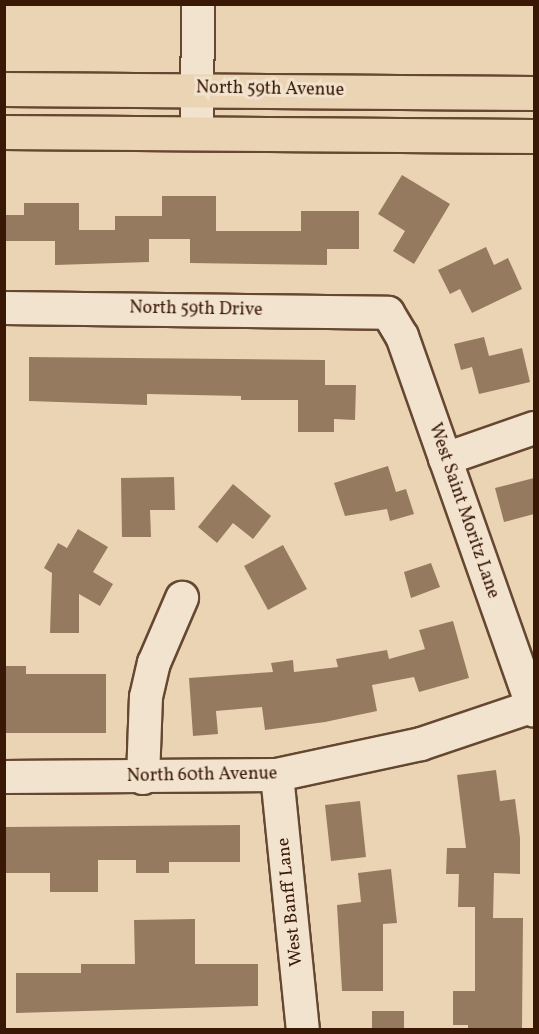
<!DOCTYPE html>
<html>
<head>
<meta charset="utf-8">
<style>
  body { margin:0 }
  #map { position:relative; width:539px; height:1034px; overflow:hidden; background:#ebd4b3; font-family:Vollkorn,serif }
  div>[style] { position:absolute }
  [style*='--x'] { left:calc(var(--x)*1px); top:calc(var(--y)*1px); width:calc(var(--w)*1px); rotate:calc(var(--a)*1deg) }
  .building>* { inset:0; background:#967a60 }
  .roads { filter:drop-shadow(2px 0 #664731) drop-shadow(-2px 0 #664731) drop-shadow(0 2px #664731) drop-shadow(0 -2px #664731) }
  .minor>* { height:32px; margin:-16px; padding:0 16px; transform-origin:16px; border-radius:16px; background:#f2e3ce }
  .major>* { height:33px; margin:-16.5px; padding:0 16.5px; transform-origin:16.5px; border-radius:16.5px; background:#ebd4b3 }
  span { translate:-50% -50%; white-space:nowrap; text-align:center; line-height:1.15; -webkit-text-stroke:6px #f2e3ce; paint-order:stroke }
  .street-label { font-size:18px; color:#391806 }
  .frame { position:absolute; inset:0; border:6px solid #391806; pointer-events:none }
</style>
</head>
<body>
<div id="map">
  <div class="building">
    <div style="clip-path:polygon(402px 175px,450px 204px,414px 264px,393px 251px,405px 231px,378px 214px)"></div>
    <div style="clip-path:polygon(162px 196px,216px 196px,216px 231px,301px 231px,301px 211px,359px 211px,359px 249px,327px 249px,327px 265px,190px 263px,190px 239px,149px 239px,149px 262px,55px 265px,55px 241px,4px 241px,4px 215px,24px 215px,24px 203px,79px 203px,79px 230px,115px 230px,115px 216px,162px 216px)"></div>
    <div style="clip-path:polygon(486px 247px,494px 265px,508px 258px,522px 289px,472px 313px,460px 289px,450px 294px,438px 270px)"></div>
    <div style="clip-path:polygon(484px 337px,489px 356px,522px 348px,530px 382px,479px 394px,472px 367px,461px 370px,454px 344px)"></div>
    <div style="clip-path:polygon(29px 357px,325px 360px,325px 385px,356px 385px,355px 420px,334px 419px,334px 432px,298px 432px,298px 400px,241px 400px,241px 396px,147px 394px,147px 405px,29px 401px)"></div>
    <div style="clip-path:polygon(388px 466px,396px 492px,406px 489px,414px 514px,390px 521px,387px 509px,345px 516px,334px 483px)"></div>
    <div style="clip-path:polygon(174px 477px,175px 510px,150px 510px,151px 537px,122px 537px,121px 478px)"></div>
    <div style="clip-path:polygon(534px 478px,534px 514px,504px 522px,495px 488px)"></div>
    <div style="clip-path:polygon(233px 484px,271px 516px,253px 539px,233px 523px,217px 543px,198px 527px)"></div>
    <div style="clip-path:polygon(78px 529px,108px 547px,93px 572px,113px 584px,100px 606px,79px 594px,79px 633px,50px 633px,52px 573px,44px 568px,58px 543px,67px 548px)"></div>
    <div style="clip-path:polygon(283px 545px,307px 589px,268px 610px,244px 566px)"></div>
    <div style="clip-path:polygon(431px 563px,440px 587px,411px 598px,404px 572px)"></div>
    <div style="clip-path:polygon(453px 621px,469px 678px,419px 692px,414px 677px,372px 685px,377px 711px,325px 722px,265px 730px,262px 707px,216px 711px,218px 734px,193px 736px,189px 678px,273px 672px,271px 663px,293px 660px,294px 672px,338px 667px,336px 659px,387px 650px,389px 659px,425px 649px,419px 630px)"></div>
    <div style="clip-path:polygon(4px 666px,26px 666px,26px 674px,106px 674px,106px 733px,4px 733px)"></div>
    <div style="clip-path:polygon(496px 770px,500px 801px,515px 799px,520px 838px,520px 874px,494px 873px,493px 918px,523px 918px,522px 1029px,468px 1029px,468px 1025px,453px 1025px,453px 991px,475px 991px,475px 907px,458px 907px,459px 874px,446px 874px,447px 848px,466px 848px,457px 775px)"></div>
    <div style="clip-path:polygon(360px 801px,366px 857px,331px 861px,325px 805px)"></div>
    <div style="clip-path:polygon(240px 825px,240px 862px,169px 862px,169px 873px,136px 873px,136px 860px,98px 860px,98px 892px,50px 892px,50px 873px,4px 873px,4px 827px)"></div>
    <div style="clip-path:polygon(391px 869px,397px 923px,383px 924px,383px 991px,342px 991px,337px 905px,361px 902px,358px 873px)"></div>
    <div style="clip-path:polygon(195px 919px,195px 964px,258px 964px,258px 1006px,16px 1013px,16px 973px,81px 973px,81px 964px,135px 964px,134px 920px)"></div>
    <div style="clip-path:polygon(372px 1011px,404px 1011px,404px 1029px,372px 1029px)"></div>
  </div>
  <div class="roads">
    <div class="minor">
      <div style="--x:197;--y:133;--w:129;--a:-89.6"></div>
      <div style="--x:4;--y:308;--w:384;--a:0.7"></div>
      <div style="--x:388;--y:313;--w:27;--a:59"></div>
      <div style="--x:402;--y:336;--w:397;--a:70.6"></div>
      <div style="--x:445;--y:459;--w:94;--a:-19.2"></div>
      <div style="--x:277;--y:775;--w:256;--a:84.2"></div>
      <div style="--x:4;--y:777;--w:273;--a:-0.4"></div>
      <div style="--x:277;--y:775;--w:147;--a:-12.1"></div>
      <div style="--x:421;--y:744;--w:119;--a:-18.6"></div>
      <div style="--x:143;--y:778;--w:81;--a:-87.9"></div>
      <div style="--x:146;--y:697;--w:35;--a:-77"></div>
      <div style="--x:154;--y:663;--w:71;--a:-66.7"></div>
    </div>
    <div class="major">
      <div style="--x:4;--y:89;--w:530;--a:0.43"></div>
      <div style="--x:4;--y:132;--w:530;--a:0.43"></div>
    </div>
  </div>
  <div class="street-label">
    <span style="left:270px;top:90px;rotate:1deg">North 59th Avenue</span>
    <span style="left:196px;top:310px;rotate:1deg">North 59th Drive</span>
    <span style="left:463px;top:511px;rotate:71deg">West Saint Moritz Lane</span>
    <span style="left:202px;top:776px;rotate:-1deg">North 60th Avenue</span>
    <span style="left:291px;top:902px;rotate:-96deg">West Banff Lane</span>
  </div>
  <div class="frame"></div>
</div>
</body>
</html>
